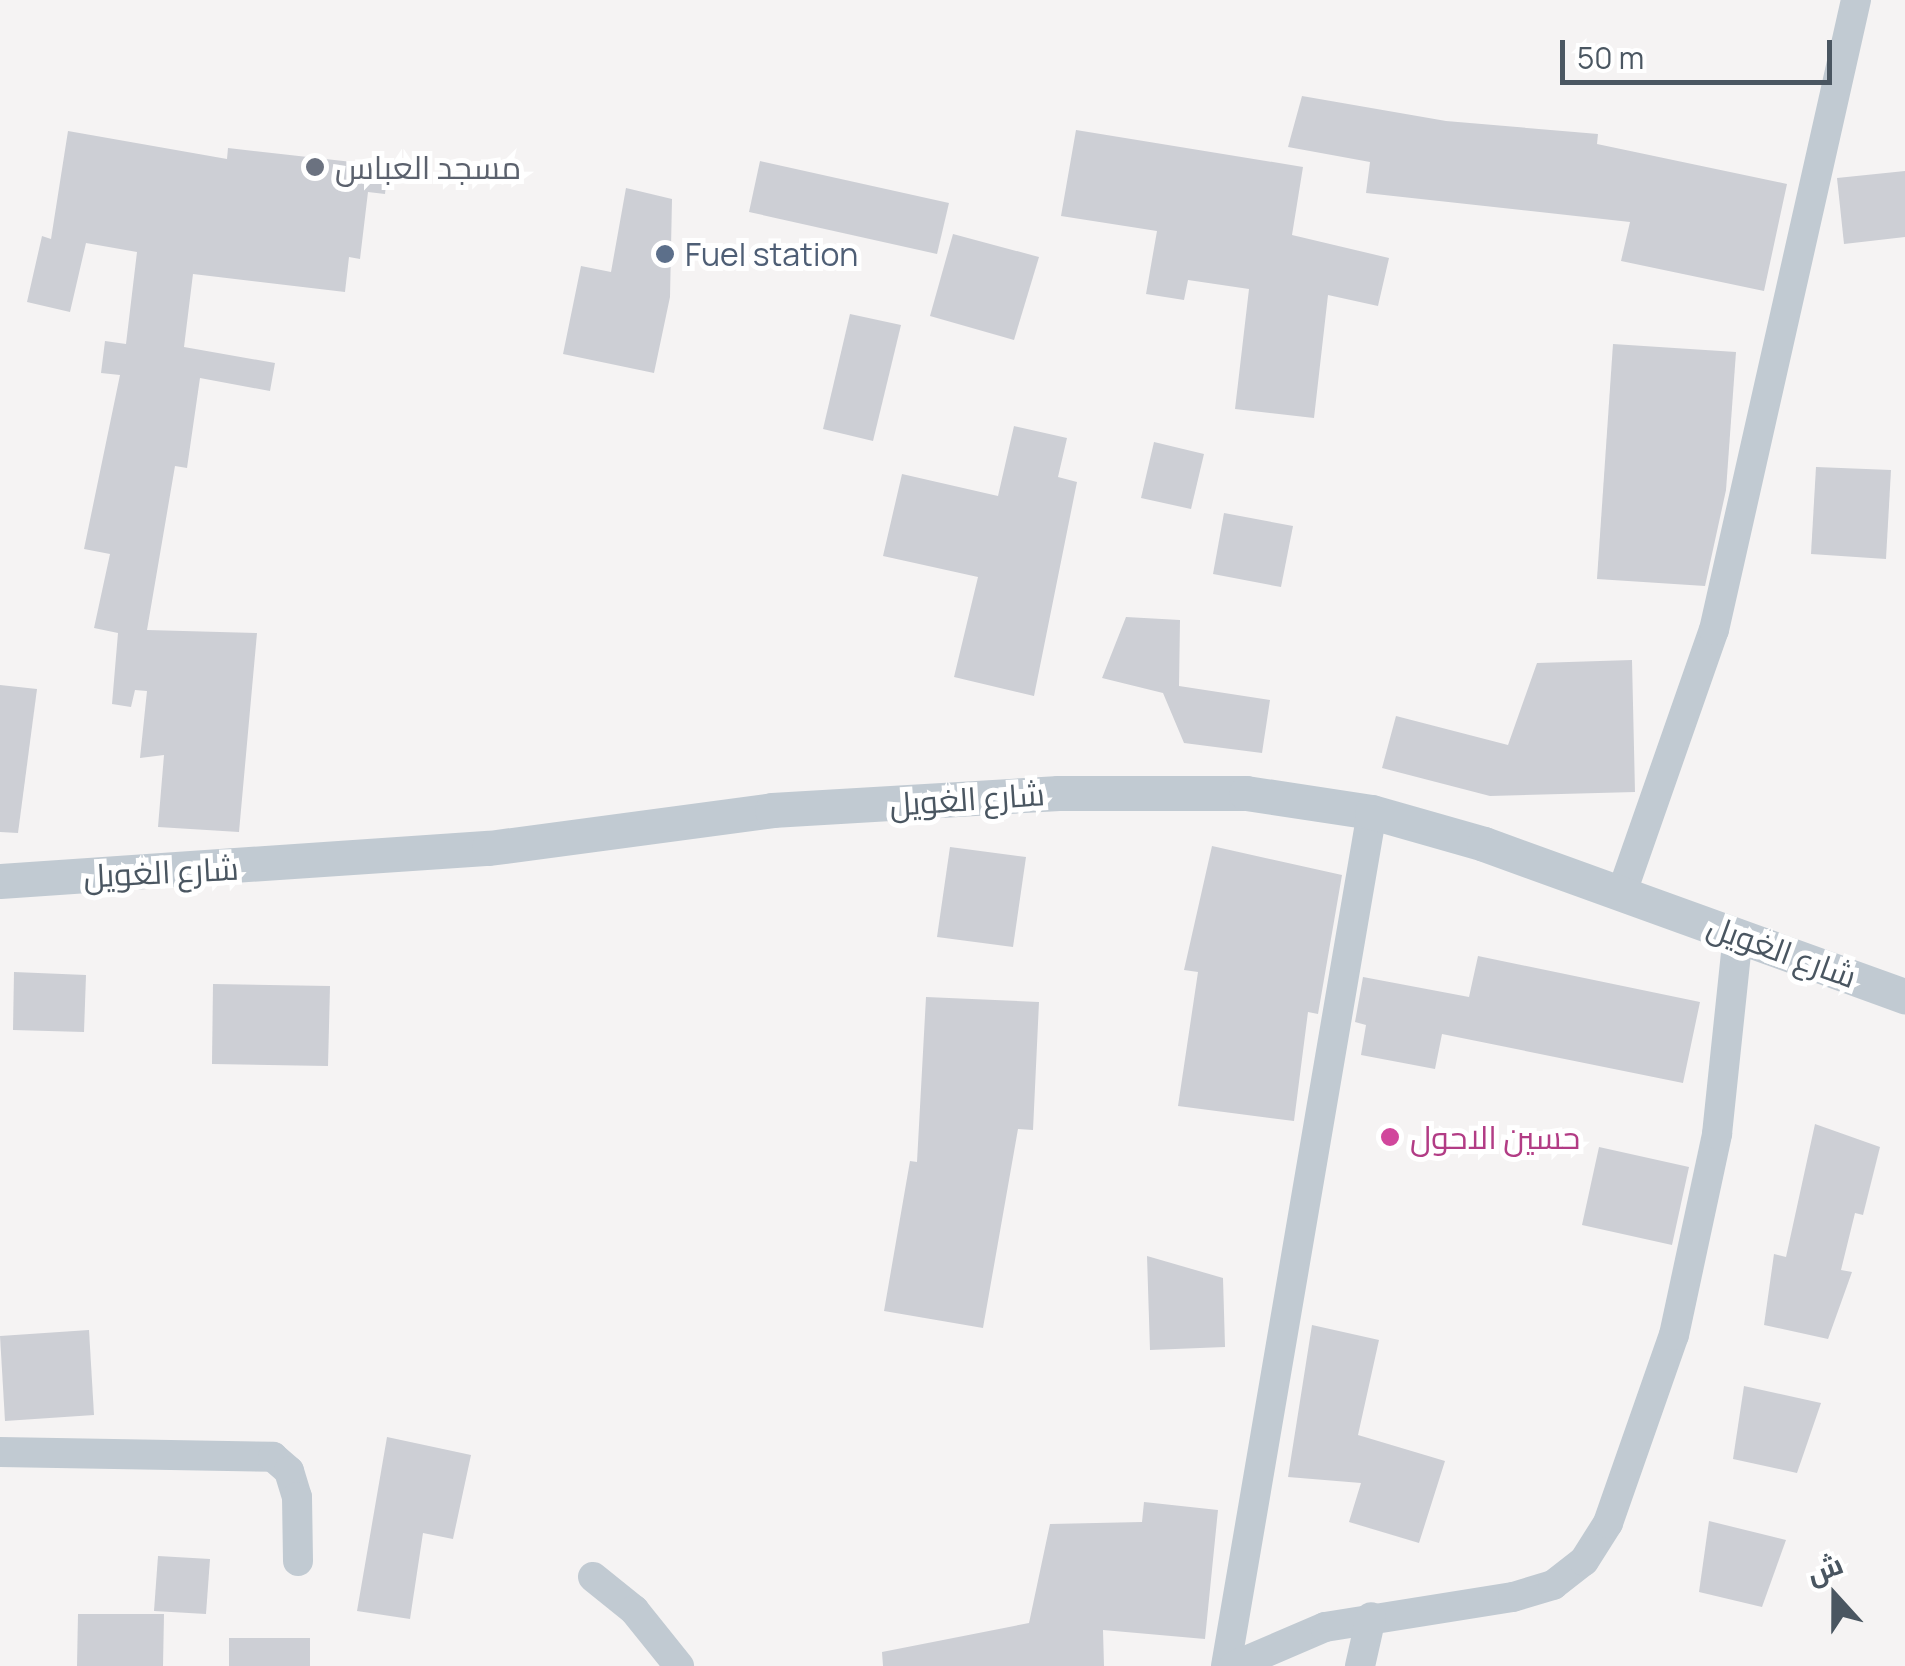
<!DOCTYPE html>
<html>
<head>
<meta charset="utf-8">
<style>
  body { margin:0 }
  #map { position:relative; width:1905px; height:1666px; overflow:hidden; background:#f5f3f3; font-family:Manrope,Cairo,sans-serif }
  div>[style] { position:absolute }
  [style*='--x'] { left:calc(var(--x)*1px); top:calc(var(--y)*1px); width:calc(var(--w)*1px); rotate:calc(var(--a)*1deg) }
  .building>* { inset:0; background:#cdcfd5 }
  .minor>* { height:30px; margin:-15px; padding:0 15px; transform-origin:15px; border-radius:15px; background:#c1cad2 }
  .tertiary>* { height:35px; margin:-17.5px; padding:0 17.5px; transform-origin:17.5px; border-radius:17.5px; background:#c1cad2 }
  .dots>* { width:28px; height:28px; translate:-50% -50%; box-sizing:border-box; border:5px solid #fff; border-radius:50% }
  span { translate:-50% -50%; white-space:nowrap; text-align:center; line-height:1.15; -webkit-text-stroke:10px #fff; paint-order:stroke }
  .worship-label { font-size:32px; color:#5b616d }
  .left { translate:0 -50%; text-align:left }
  .service-label { font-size:32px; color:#4e5e75 }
  .street-label { font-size:32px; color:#4a5661 }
  .hotel-label { font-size:32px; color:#b23c85 }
  .north { position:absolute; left:1785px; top:1546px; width:100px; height:100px; -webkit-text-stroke:8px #fff; paint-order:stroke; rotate:339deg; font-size:28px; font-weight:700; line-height:40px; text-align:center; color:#4a5661 }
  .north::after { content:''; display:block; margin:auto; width:35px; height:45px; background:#4a5661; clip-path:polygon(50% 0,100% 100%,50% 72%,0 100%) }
  .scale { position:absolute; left:1560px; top:40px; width:272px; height:45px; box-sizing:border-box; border:5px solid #4a5661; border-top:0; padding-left:12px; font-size:30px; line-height:35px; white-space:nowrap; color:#4a5661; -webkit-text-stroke:8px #fff; paint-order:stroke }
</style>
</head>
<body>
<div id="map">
  <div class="building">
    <div style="clip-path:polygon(1302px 96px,1446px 121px,1598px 134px,1597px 144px,1787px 184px,1764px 291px,1621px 261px,1630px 222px,1366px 193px,1370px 162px,1288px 147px)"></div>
    <div style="clip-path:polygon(1076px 130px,1303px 167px,1292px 235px,1389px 258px,1378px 306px,1328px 295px,1314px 418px,1235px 409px,1249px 289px,1188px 280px,1184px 300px,1146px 294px,1157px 231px,1061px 216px)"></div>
    <div style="clip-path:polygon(68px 131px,227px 159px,228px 148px,388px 166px,385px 194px,368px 192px,360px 259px,349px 257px,345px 292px,193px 274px,184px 347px,275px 363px,270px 391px,200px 378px,187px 468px,175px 466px,147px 630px,257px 633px,239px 832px,158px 827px,164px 755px,140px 758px,147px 691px,135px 690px,131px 707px,112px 704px,118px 633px,94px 628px,110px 554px,84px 549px,120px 375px,101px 373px,105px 341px,126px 344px,137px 252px,86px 243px,70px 312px,27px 302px,42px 236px,51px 239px)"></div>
    <div style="clip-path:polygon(760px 161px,949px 203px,937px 254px,749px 212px)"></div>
    <div style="clip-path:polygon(1905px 171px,1905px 237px,1844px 244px,1837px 178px)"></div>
    <div style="clip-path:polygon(626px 188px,672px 199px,670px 297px,654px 373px,563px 354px,581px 266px,611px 272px)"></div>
    <div style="clip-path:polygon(953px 234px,1039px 257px,1014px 340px,930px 316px)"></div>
    <div style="clip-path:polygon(850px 314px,901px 325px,873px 441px,823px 429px)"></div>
    <div style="clip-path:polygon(1613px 344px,1736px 352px,1726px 490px,1705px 586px,1597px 579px)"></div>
    <div style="clip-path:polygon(1014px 426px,1067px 438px,1058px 477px,1077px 482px,1034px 696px,954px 677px,978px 577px,883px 556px,902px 474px,998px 496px)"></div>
    <div style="clip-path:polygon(1154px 442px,1204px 454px,1191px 509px,1141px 498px)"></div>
    <div style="clip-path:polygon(1816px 467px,1891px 470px,1886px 559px,1811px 554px)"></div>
    <div style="clip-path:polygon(1224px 513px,1293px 526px,1281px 587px,1213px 574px)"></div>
    <div style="clip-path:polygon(1126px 617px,1180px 620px,1179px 686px,1270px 700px,1262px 753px,1184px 743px,1163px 693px,1102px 678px)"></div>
    <div style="clip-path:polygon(1632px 660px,1635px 792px,1490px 796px,1382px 768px,1396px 716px,1508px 745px,1537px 663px)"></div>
    <div style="clip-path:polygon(0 685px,37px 689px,18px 833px,0 832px)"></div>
    <div style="clip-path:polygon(1212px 846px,1342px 875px,1318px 1014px,1308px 1012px,1294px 1121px,1178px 1106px,1198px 972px,1184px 970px)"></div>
    <div style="clip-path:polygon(950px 847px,1026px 857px,1013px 947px,937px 937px)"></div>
    <div style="clip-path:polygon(1478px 956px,1700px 1002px,1683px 1083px,1442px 1034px,1435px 1069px,1361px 1055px,1366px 1025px,1355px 1022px,1363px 977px,1469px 997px)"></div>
    <div style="clip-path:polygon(14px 972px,86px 975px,84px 1032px,13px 1030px)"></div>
    <div style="clip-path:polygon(213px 984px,330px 986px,328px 1066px,212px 1064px)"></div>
    <div style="clip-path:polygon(926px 997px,1039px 1002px,1033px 1130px,1018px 1129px,983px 1328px,884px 1311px,910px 1161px,917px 1162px)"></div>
    <div style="clip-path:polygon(1815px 1124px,1880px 1147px,1863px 1215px,1855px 1213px,1841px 1270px,1852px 1272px,1828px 1339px,1764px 1325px,1774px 1254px,1786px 1257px)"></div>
    <div style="clip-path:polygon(1599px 1147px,1689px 1167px,1672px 1245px,1582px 1225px)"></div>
    <div style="clip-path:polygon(1147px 1256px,1223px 1278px,1225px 1347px,1150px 1350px)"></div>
    <div style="clip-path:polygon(1312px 1325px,1379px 1340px,1358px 1435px,1445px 1461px,1419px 1543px,1349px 1522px,1361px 1483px,1288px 1477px)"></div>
    <div style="clip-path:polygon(89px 1330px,94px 1415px,5px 1421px,0 1336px)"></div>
    <div style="clip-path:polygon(1744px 1386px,1821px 1403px,1797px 1473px,1733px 1459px)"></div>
    <div style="clip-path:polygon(387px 1437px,471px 1455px,453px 1539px,423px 1533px,410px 1619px,357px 1611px)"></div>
    <div style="clip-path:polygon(1144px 1502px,1218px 1510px,1205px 1639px,1103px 1630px,1104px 1666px,883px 1666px,882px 1652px,1029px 1623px,1050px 1524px,1142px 1522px)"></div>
    <div style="clip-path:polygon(1709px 1521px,1786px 1540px,1762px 1607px,1699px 1592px)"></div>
    <div style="clip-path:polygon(158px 1556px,210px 1559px,206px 1614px,154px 1611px)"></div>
    <div style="clip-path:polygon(78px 1614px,164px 1614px,163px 1666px,77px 1666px)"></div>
    <div style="clip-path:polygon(229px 1638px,310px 1638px,310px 1666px,229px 1666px)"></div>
  </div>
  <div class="minor">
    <div style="--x:1621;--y:895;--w:281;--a:-70.7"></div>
    <div style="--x:1714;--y:630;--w:646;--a:-77.3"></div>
    <div style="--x:0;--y:1452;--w:273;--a:1"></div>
    <div style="--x:273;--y:1457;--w:21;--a:41"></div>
    <div style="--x:289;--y:1471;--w:27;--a:73"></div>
    <div style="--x:297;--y:1497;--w:64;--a:89.1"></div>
    <div style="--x:593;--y:1577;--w:53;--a:38.8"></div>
    <div style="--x:634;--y:1610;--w:72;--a:51.2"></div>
    <div style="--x:1226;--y:1666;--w:866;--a:-80.3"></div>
    <div style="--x:1234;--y:1666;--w:99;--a:-23.2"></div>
    <div style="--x:1325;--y:1627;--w:190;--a:-9.1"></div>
    <div style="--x:1513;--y:1597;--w:42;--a:-16.7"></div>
    <div style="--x:1553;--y:1585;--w:39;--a:-38"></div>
    <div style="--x:1584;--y:1561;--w:45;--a:-57.7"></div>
    <div style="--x:1608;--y:1523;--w:199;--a:-70.7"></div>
    <div style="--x:1674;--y:1335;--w:206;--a:-77.9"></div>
    <div style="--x:1717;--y:1134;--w:201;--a:-84"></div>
    <div style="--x:1360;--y:1666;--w:50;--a:-77.3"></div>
  </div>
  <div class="tertiary">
    <div style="--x:0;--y:881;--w:490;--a:-3.9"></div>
    <div style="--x:489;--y:848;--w:286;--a:-7.6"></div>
    <div style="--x:772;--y:810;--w:287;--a:-3.4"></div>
    <div style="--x:1058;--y:793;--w:188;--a:0"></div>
    <div style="--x:1246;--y:793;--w:127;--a:8.6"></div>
    <div style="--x:1372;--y:812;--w:116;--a:15.9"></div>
    <div style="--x:1484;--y:844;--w:448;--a:19.9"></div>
  </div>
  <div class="dots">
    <div style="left:315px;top:167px;background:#6b7280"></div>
    <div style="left:665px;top:254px;background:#5c6f8a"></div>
    <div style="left:1390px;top:1137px;background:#d1479c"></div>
  </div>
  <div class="worship-label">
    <span class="left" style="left:335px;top:167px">مسجد العباس</span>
  </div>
  <div class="service-label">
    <span class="left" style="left:685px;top:254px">Fuel station</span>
  </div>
  <div class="street-label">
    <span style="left:967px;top:799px;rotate:-4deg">شارع الغويل</span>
    <span style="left:161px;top:872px;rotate:-3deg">شارع الغويل</span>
    <span style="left:1782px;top:951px;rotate:20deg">شارع الغويل</span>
  </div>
  <div class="hotel-label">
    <span class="left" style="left:1410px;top:1137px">حسين الاحول</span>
  </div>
  <div class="north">ش</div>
  <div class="scale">50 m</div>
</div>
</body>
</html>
